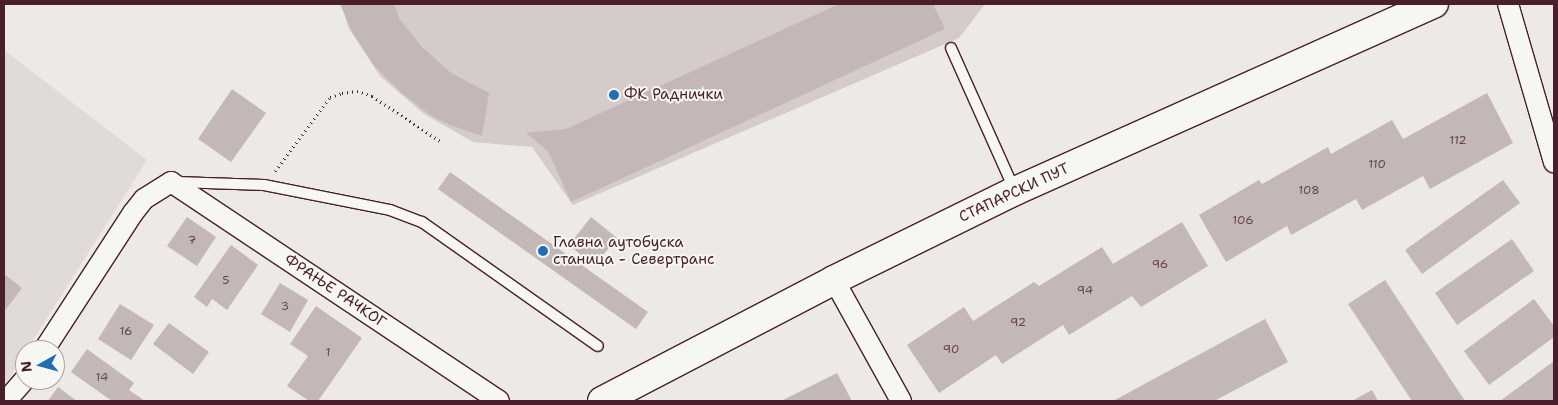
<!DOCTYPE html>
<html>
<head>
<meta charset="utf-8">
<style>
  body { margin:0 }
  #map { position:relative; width:1558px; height:405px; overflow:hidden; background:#ece9e6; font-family:"Shantell Sans",sans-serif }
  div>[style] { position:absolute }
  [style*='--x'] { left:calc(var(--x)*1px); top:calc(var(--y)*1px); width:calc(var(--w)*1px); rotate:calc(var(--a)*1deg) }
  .built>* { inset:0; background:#e0dad8 }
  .green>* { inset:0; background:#d4cbca }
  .building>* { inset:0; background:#c4b7b7 }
  .path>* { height:3px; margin-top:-1.5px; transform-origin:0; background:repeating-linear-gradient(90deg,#4a1f2b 0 1px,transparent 0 5px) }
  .roads { filter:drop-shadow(1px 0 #4a1f2b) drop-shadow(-1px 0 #4a1f2b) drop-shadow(0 1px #4a1f2b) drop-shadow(0 -1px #4a1f2b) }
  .lane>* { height:10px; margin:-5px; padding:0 5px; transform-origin:5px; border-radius:5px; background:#f6f6f2 }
  .street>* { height:20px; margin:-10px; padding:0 10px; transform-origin:10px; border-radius:10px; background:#f6f6f2 }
  .secondary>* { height:28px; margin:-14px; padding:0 14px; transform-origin:14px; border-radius:14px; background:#f6f6f2 }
  .dots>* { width:14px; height:14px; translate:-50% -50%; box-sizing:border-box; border:2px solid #f6f6f2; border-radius:50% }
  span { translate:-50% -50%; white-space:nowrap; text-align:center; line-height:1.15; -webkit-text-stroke:4px #f6f6f2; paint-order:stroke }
  .number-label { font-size:12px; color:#68454e }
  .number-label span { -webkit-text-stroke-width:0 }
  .poi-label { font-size:15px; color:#4a1f2b }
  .left { translate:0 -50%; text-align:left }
  .street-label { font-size:15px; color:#4a1f2b }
  .frame { position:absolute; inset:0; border:5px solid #4a1f2b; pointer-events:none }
  .north { position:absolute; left:15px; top:340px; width:50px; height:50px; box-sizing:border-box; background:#f6f6f2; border:1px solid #b1a0a2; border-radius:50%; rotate:263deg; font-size:14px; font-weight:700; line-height:20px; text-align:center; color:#4a1f2b }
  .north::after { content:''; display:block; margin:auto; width:18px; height:22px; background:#1f6fb2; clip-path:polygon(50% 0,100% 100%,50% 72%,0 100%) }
</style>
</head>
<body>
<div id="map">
  <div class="built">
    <div style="clip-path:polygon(4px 50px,147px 160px,4px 386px)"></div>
  </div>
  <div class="green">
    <div style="clip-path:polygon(342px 4px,985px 4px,959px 38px,573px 205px,532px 147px,473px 142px,424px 114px,380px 76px,348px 27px)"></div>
  </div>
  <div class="building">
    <div style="clip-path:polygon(340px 4px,394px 4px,399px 18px,421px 46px,451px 73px,489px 93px,482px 136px,450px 125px,430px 115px,403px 94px,375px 67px,352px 32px)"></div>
    <div style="clip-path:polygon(839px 4px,933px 4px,945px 29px,571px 202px,548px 151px,526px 133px,566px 129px)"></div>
    <div style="clip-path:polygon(232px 89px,266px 113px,231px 162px,198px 139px)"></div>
    <div style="clip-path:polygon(1487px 93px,1513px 143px,1430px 189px,1423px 176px,1362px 210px,1356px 199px,1291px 235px,1287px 226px,1226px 262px,1199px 215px,1259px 180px,1262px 184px,1328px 147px,1331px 154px,1392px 120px,1403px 139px)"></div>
    <div style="clip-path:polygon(450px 172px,648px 312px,636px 329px,438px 189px)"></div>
    <div style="clip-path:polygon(1503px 180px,1520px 203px,1422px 274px,1405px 250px)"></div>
    <div style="clip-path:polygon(187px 217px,216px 237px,197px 266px,167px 246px)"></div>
    <div style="clip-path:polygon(591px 217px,617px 238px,594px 266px,569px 245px)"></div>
    <div style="clip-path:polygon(1182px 222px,1208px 266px,1141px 307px,1132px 296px,1069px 335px,1063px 325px,1002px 364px,996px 355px,939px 393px,907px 345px,964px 307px,973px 321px,1034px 282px,1039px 286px,1102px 247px,1113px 264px)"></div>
    <div style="clip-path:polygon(1512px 239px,1534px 271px,1457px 325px,1435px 293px)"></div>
    <div style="clip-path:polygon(231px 245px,258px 265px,227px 310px,212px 299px,207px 307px,194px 297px)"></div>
    <div style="clip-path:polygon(4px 274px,22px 288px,4px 312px)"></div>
    <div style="clip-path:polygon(1385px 280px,1465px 401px,1412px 401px,1348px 304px)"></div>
    <div style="clip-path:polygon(280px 283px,308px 300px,290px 332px,261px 314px)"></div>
    <div style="clip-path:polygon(1534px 299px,1554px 326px,1554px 337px,1489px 385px,1464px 351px)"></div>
    <div style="clip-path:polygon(120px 304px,154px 325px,131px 360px,98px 339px)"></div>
    <div style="clip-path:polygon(316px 306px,362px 338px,318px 401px,309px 401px,287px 386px,308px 356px,290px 344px)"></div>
    <div style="clip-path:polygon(1265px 319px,1288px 362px,1214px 401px,1113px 401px)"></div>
    <div style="clip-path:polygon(169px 323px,209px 352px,193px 374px,153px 344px)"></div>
    <div style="clip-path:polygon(87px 349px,134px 383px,129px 390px,145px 401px,112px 401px,71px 372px)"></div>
    <div style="clip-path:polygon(1554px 361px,1554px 401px,1500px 401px)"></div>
    <div style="clip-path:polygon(837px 373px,852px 401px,781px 401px)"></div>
    <div style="clip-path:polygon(58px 387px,77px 401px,48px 401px)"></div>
    <div style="clip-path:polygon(1372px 390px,1378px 401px,1352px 401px)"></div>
  </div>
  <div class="path">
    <div style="--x:275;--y:171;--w:92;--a:-53.4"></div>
    <div style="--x:330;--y:97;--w:13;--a:-18"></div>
    <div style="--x:342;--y:93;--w:15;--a:-8"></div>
    <div style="--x:357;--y:91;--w:16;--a:18"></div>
    <div style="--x:372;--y:96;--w:82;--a:33.5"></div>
  </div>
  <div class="roads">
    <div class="lane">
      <div style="--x:951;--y:48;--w:157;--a:65.9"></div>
      <div style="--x:177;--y:182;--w:87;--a:2"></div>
      <div style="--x:264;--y:185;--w:128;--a:11.2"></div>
      <div style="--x:390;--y:210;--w:34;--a:21"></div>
      <div style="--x:422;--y:222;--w:215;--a:35.2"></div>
    </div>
    <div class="street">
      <div style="--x:1508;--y:4;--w:165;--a:73.8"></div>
      <div style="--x:834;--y:280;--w:138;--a:61"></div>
      <div style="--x:44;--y:350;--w:163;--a:-57"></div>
      <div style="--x:133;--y:213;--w:18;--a:-52"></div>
      <div style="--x:144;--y:199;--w:32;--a:-32"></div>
      <div style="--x:171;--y:182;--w:394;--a:33.7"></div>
      <div style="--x:6;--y:401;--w:29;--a:-49"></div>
    </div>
    <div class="secondary">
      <div style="--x:602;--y:401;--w:262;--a:-27.5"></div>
      <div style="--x:834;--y:280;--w:202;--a:-26.2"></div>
      <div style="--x:1015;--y:191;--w:459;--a:-24.1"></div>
    </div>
  </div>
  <div class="dots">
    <div style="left:614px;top:95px;background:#1f6fb2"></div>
    <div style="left:543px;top:251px;background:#1f6fb2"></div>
  </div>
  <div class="number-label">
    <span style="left:1458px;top:141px">112</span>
    <span style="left:1377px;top:165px">110</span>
    <span style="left:1309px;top:191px">108</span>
    <span style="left:1243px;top:221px">106</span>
    <span style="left:192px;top:241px">7</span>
    <span style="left:1160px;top:265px">96</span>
    <span style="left:226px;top:281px">5</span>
    <span style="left:1085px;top:291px">94</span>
    <span style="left:285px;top:307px">3</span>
    <span style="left:1018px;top:323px">92</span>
    <span style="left:126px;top:332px">16</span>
    <span style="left:951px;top:350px">90</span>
    <span style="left:328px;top:353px">1</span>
    <span style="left:102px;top:378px">14</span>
  </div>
  <div class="poi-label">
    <span class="left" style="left:624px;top:95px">ФК Раднички</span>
    <span class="left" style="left:553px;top:251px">Главна аутобуска<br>станица - Севертранс</span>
  </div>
  <div class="street-label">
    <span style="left:1014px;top:193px;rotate:-25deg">СТАПАРСКИ ПУТ</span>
    <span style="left:335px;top:291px;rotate:34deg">ФРАЊЕ РАЧКОГ</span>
  </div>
  <div class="frame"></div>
  <div class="north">N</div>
</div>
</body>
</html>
